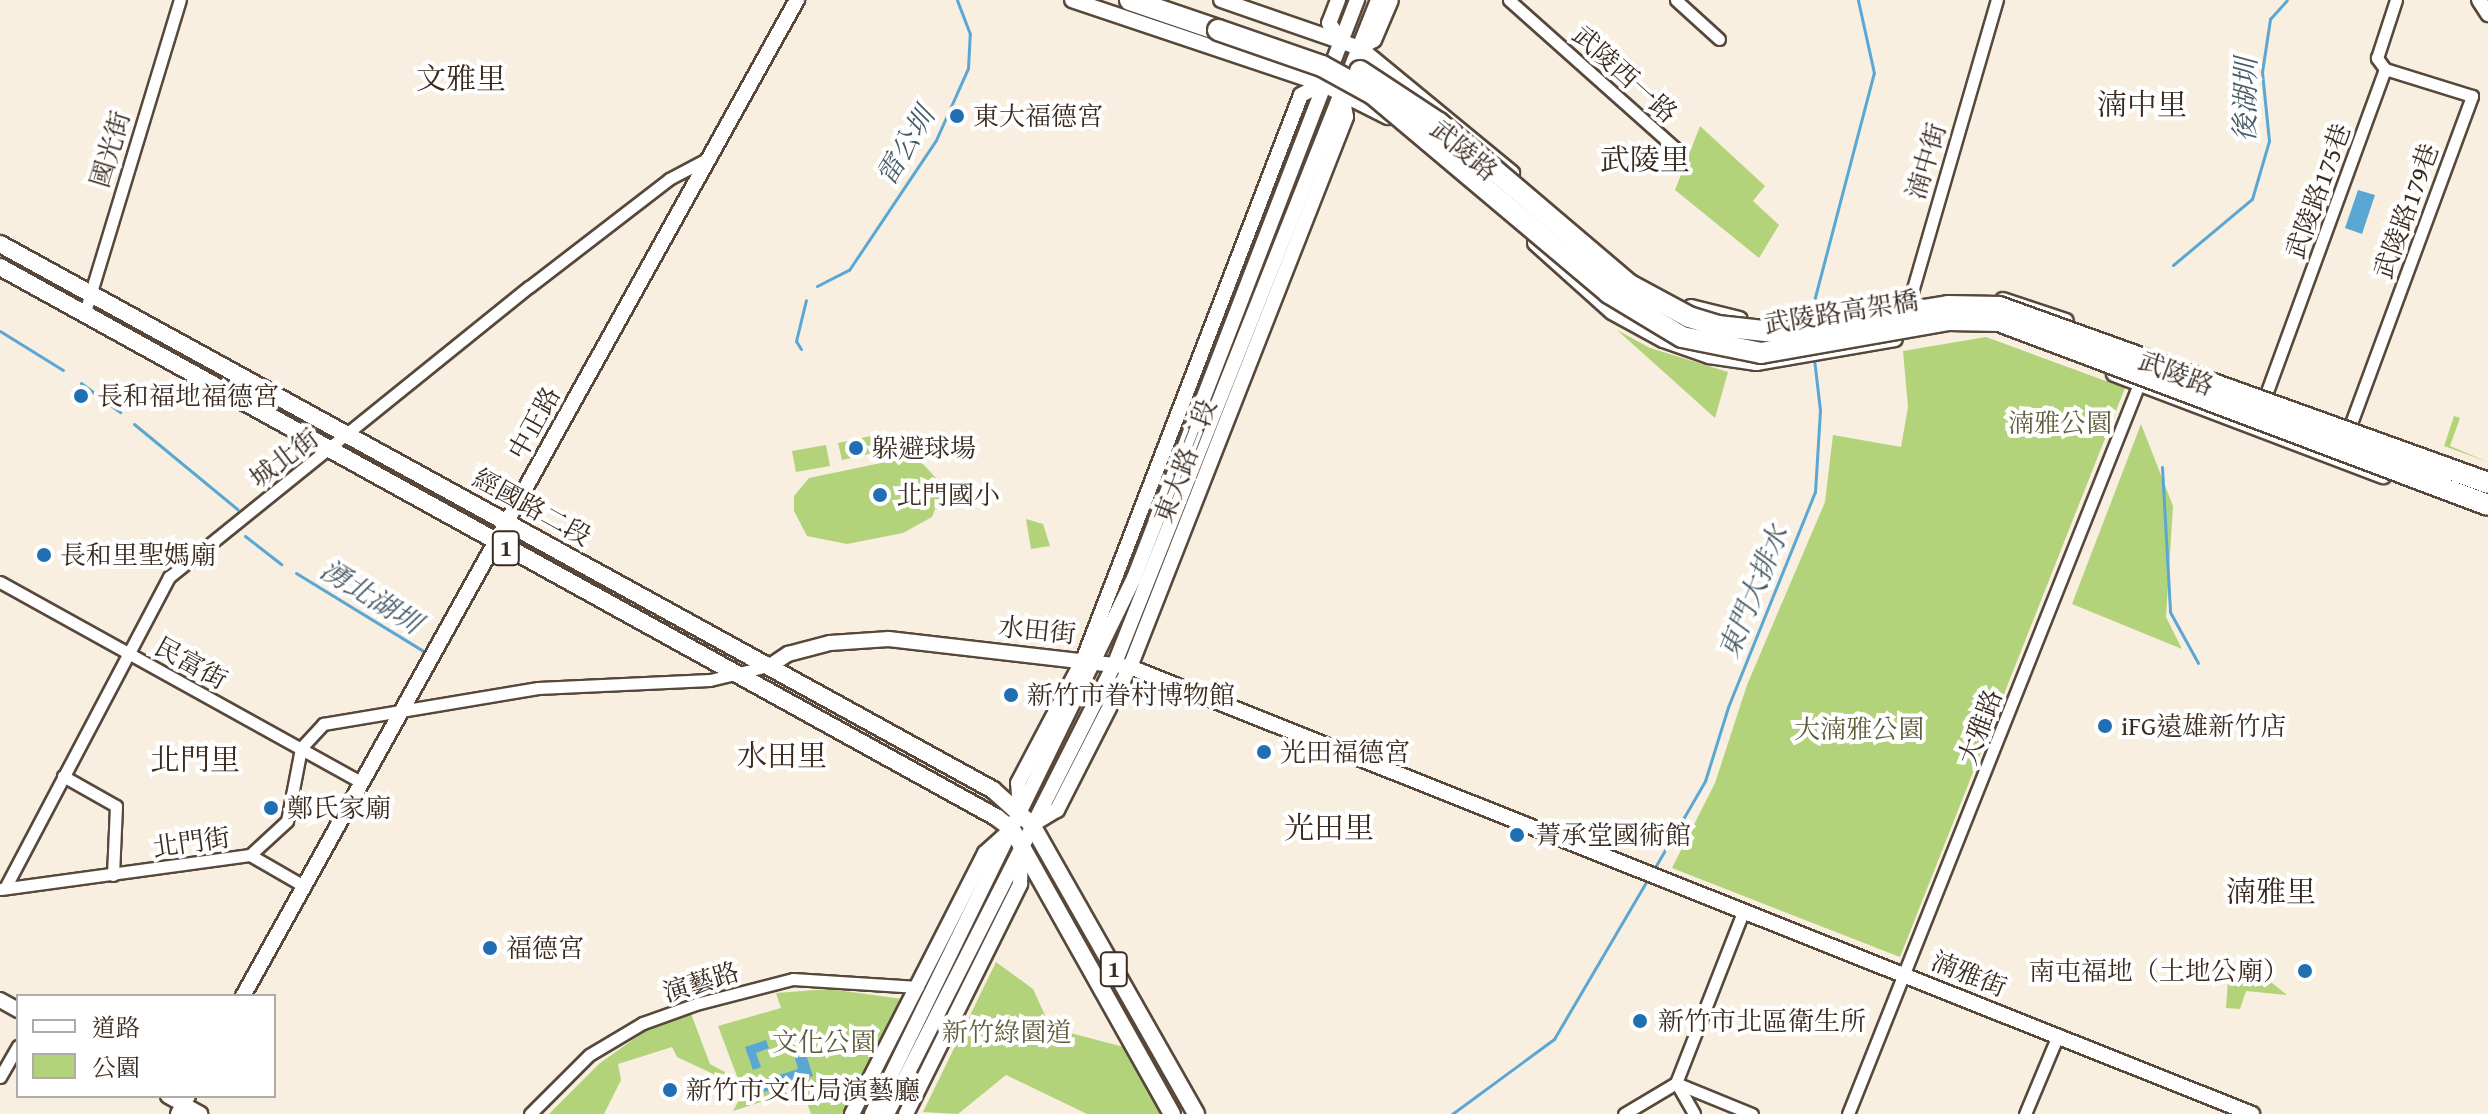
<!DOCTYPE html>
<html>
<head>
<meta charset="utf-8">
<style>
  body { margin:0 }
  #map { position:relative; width:2488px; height:1114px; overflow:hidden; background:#f8efe0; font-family:"Gentium Book Plus","Noto Serif TC",serif }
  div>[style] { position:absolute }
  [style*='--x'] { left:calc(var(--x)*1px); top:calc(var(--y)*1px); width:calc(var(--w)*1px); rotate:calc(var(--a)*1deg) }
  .green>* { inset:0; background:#b3d37b }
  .water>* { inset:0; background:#5ba7d4 }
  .stream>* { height:3px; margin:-1.5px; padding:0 1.5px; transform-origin:1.5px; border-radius:1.5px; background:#5ba7d4 }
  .roads { filter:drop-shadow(2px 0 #57483b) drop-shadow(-2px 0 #57483b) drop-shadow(0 2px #57483b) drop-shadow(0 -2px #57483b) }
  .street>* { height:11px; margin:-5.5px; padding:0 5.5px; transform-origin:5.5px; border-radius:5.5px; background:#fff }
  .secondary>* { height:14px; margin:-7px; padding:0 7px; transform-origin:7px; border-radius:7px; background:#fff }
  .primary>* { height:16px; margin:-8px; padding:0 8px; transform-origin:8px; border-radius:8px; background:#fff }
  .highway>* { height:20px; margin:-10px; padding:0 10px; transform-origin:10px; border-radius:10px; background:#fff }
  .bridges { filter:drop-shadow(2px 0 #57483b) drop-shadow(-2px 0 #57483b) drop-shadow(0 2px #57483b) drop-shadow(0 -2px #57483b) }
  .highway-bridge>* { height:20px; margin:-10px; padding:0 10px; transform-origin:10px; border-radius:10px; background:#fff }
  .dots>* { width:22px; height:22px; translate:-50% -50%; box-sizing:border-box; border:4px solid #fff; border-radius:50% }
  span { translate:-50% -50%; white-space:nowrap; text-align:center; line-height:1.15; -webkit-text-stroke:8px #fff; paint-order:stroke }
  .shield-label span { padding:2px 6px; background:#fff; border:2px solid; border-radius:6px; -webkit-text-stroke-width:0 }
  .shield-label { font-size:24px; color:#3b2a1e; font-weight:700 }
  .street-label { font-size:26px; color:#3b2a1e }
  .poi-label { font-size:26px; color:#3b2a1e }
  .left { translate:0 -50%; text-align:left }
  .right { translate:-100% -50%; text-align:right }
  .park-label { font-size:26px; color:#5f5d3a }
  .water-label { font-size:28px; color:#485c67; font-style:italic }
  .quarter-label { font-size:30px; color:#3b2a1e }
  .legend { position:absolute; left:16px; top:994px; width:260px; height:104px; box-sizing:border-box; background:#fff; border:2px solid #b1aaa5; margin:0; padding:10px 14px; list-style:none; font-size:24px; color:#3b2a1e }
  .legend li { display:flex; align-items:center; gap:16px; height:40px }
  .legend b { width:40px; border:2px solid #b1aaa5 }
</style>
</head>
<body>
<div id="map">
  <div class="green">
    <div style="clip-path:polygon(1700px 126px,1765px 186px,1753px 201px,1779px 225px,1759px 258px,1675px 190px)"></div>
    <div style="clip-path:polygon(1617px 330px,1650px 348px,1728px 372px,1715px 418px)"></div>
    <div style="clip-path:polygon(1986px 337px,2125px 388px,1900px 957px,1672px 868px,1715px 783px,1747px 685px,1825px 502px,1833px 435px,1901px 447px,1908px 407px,1903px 351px)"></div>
    <div style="clip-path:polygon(2454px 416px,2460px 418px,2450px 446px,2488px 462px,2444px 446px)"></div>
    <div style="clip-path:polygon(2141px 424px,2173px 506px,2166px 617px,2182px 649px,2072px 604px)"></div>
    <div style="clip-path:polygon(871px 436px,874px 453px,842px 460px,838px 443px)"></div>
    <div style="clip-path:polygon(826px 445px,830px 466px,796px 472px,792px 451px)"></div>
    <div style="clip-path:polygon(905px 458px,923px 464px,936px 478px,940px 496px,932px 517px,903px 533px,847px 544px,807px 536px,794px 511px,794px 496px,809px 478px)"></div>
    <div style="clip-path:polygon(1026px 519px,1043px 524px,1050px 546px,1031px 549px)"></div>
    <div style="clip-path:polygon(996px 962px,1033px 989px,1051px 1028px,1124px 1047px,1163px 1114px,1087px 1114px,1006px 1075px,958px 1114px,923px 1112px)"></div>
    <div style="clip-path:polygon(2261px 974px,2287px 995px,2246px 991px,2240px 1009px,2226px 1008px,2228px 980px)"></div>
    <div style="clip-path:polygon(829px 989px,903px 999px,845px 1114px,811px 1114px,802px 1089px,733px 1111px,745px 1089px,677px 1057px,672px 1047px,618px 1064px,621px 1080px,604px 1114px,549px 1114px,600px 1063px,644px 1032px,690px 1011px,710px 1064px,738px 1079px,718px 1026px,781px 1008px,776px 993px)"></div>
  </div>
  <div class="water">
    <div style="clip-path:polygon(2358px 190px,2375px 195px,2362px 234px,2345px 228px)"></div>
    <div style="clip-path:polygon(766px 1040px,769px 1048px,756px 1053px,761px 1067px,753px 1070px,745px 1047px)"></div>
    <div style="clip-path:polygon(804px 1048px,813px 1076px,761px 1093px,757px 1082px,798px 1069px,793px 1051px)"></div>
  </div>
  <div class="stream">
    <div style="--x:2173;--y:265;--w:103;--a:-39.9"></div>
    <div style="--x:2252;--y:199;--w:60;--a:-73.7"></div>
    <div style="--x:2269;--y:141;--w:69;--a:-95.8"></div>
    <div style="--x:2262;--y:72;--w:54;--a:-81.4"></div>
    <div style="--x:2270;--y:19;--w:25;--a:-48"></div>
    <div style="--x:817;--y:286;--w:36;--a:-27"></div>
    <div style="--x:849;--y:270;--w:156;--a:-56.2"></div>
    <div style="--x:936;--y:140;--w:79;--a:-66"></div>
    <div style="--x:968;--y:68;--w:34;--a:-87"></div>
    <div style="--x:970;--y:34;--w:36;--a:-111"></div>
    <div style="--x:1809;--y:320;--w:255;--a:-75.3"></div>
    <div style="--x:1874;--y:73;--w:75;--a:-102.4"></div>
    <div style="--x:0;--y:331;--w:74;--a:31.8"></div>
    <div style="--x:801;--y:349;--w:9;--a:-122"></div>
    <div style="--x:796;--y:341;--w:42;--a:-76.3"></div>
    <div style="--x:81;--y:383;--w:49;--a:36.6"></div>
    <div style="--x:134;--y:424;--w:134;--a:39.5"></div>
    <div style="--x:2162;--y:467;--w:145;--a:86.8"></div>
    <div style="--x:2170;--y:612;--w:58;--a:61.2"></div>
    <div style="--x:245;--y:536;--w:46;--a:37.9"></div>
    <div style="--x:296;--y:573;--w:151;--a:31.5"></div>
    <div style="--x:1654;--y:869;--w:102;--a:-59.9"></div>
    <div style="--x:1705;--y:781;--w:77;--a:-72.7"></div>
    <div style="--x:1728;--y:707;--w:232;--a:-68"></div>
    <div style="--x:1815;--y:492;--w:82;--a:-86.5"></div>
    <div style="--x:1820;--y:410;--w:51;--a:-96.7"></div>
    <div style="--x:1452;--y:1114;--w:127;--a:-36.3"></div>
    <div style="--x:1554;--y:1039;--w:186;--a:-59.6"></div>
  </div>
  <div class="roads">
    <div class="street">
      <div style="--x:1509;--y:0;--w:224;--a:41.7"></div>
      <div style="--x:1676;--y:0;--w:58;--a:42.2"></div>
      <div style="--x:85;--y:312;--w:326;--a:-73.1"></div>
      <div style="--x:1905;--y:316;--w:329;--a:-73.8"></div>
      <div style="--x:2265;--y:397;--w:349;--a:-69.9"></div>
      <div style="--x:2385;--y:69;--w:14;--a:-126"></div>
      <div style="--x:2377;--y:58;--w:61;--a:-71.9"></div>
      <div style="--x:2350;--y:426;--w:352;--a:-69.7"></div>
      <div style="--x:2472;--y:96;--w:91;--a:-162.8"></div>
      <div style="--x:0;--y:582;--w:413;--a:29"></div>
      <div style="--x:63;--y:776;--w:61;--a:29.5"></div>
      <div style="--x:116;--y:806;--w:69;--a:92.5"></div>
      <div style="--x:250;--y:855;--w:62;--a:29.9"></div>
      <div style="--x:5;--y:888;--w:352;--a:-62.2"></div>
      <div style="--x:169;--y:577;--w:462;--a:-38.9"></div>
      <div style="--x:529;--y:287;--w:177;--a:-37.6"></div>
      <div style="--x:669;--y:179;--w:41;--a:-27.8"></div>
      <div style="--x:1;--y:889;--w:251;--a:-7.8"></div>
      <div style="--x:250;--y:855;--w:50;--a:-42.6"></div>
      <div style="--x:287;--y:821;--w:74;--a:-79.1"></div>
      <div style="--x:301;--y:748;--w:33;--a:-47"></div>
      <div style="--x:323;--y:724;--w:218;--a:-9.5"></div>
      <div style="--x:538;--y:688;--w:172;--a:-2.7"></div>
      <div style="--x:710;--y:680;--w:60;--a:-13.6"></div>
      <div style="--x:0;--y:1077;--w:36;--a:-60"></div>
      <div style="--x:1676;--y:1083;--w:82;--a:22.2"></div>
      <div style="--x:1677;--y:1084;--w:34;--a:60"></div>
      <div style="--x:530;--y:1114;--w:83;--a:-45"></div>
      <div style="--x:589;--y:1055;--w:63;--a:-30.7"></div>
      <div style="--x:643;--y:1023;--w:56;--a:-19.7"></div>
      <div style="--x:696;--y:1004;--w:100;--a:-14.5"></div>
      <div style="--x:793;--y:979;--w:125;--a:3.7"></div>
      <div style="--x:1624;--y:1114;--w:61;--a:-30.8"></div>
      <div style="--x:1676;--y:1083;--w:184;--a:-68.6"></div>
      <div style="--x:1848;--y:1114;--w:791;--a:-68.27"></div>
      <div style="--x:2025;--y:1114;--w:86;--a:-67.3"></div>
    </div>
    <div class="secondary">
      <div style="--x:1072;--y:0;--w:264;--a:18.6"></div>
      <div style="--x:1322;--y:84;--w:74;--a:26.6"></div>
      <div style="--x:1221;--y:0;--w:147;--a:19.1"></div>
      <div style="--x:1360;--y:48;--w:197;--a:39.4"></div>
      <div style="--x:1338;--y:0;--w:25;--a:111"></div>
      <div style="--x:1329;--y:23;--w:21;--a:55"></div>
      <div style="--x:2479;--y:0;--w:17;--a:57"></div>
      <div style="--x:1360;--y:48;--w:16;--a:-30"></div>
      <div style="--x:1374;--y:40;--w:43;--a:-67"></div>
      <div style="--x:1535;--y:243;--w:103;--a:41.9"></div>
      <div style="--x:1612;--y:312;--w:58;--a:28.8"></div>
      <div style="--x:1663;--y:340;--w:49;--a:19.2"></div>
      <div style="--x:1709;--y:356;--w:48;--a:8.5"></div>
      <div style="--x:1756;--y:363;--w:141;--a:-9.8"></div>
      <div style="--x:2003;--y:300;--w:66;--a:18.4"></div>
      <div style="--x:1691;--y:307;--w:50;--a:13.8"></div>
      <div style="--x:2114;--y:374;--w:288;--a:20.8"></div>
      <div style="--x:770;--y:666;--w:22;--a:-34"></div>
      <div style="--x:788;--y:654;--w:43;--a:-14.7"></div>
      <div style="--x:830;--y:643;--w:59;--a:-3.9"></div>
      <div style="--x:889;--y:639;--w:243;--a:6.6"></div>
      <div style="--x:1130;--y:667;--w:1208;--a:21.72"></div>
      <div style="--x:1020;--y:810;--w:27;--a:-94"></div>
      <div style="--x:1018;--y:783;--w:141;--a:-62.2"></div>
      <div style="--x:1084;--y:658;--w:603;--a:-68.92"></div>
      <div style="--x:1301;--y:95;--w:24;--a:-28"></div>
      <div style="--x:1035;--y:823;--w:26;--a:-31"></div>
      <div style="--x:1057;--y:810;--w:161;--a:-63"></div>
      <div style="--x:1130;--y:667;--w:591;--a:-68.56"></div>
      <div style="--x:1346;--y:117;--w:22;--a:-100"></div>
      <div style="--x:243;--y:996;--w:1140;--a:-60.92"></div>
      <div style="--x:0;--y:1000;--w:21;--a:29"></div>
      <div style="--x:168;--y:1096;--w:37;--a:29"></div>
      <div style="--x:178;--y:1114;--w:21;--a:-61"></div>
      <div style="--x:852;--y:1114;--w:293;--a:-63"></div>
      <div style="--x:985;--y:853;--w:27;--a:-42"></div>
      <div style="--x:872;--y:1114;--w:597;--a:-63.95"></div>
      <div style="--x:1134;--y:578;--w:620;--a:-68.9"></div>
      <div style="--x:887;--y:1114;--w:505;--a:-63.18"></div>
      <div style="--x:1115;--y:663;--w:713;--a:-68.36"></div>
      <div style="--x:906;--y:1114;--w:257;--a:-63.6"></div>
      <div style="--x:1020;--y:884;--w:34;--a:-88"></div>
    </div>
    <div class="primary">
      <div style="--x:0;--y:244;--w:1133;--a:28.8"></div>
      <div style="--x:993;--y:790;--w:52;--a:41.9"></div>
      <div style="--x:1032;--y:825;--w:332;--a:60.4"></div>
      <div style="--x:0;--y:267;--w:1138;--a:28.91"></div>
      <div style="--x:996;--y:817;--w:20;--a:37"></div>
      <div style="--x:1012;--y:829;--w:327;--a:60.7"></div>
    </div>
    <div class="highway">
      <div style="--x:1130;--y:0;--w:93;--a:18.8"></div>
      <div style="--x:2452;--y:481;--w:38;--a:20"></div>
    </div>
  </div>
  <div class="bridges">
    <div class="highway-bridge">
      <div style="--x:1218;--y:30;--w:110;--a:19.1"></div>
      <div style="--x:1322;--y:66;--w:58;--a:28.8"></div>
      <div style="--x:1373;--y:94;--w:309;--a:40.1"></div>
      <div style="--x:1609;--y:293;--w:85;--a:31.1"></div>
      <div style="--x:1682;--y:337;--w:81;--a:11.4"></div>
      <div style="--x:1761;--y:353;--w:191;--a:-10"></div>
      <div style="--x:1949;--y:320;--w:50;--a:1.1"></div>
      <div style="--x:1999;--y:321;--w:522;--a:20.62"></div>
      <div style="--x:1360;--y:71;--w:95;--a:33.4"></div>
      <div style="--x:1439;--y:123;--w:248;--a:40.4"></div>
      <div style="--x:1628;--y:284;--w:69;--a:28.4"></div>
      <div style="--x:1689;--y:317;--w:30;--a:17"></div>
      <div style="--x:1718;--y:326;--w:64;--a:6.2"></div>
      <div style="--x:1782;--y:333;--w:168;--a:-9.2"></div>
      <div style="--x:1948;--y:306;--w:51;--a:1.1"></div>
      <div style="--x:1999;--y:307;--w:520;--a:19.79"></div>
    </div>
  </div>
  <div class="dots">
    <div style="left:957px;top:116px;background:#1f6fb2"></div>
    <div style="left:81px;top:396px;background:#1f6fb2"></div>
    <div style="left:856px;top:448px;background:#1f6fb2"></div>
    <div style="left:880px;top:495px;background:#1f6fb2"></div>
    <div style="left:44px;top:555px;background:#1f6fb2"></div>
    <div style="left:1011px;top:695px;background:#1f6fb2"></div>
    <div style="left:2105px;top:726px;background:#1f6fb2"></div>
    <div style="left:1264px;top:752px;background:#1f6fb2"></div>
    <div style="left:271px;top:808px;background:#1f6fb2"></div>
    <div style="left:1517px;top:835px;background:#1f6fb2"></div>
    <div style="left:490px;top:948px;background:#1f6fb2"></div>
    <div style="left:2305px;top:971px;background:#1f6fb2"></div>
    <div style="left:1640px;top:1021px;background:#1f6fb2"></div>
    <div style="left:670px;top:1090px;background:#1f6fb2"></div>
  </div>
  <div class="shield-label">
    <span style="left:506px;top:548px">1</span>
    <span style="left:1114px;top:969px">1</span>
  </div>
  <div class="street-label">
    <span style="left:1625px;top:74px;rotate:42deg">武陵西一路</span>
    <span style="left:110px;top:149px;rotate:-73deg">國光街</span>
    <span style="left:1464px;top:150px;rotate:40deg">武陵路</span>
    <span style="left:1926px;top:161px;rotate:-73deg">湳中街</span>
    <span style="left:2318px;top:191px;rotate:-70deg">武陵路175巷</span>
    <span style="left:2406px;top:211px;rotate:-70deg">武陵路179巷</span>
    <span style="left:1841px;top:312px;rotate:-9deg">武陵路高架橋</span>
    <span style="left:2176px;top:373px;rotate:21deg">武陵路</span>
    <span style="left:534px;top:423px;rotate:-61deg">中正路</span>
    <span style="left:284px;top:458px;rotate:-37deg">城北街</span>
    <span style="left:1185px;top:461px;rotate:-69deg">東大路二段</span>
    <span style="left:532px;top:507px;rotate:29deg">經國路二段</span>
    <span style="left:1037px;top:630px;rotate:6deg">水田街</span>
    <span style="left:191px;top:663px;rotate:29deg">民富街</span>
    <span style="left:1980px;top:727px;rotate:-69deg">大雅路</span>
    <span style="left:191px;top:842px;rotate:-8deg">北門街</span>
    <span style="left:1969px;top:974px;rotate:22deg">湳雅街</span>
    <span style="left:701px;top:982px;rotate:-17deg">演藝路</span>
  </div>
  <div class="poi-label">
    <span class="left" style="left:973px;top:116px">東大福德宮</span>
    <span class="left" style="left:97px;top:396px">長和福地福德宮</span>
    <span class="left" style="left:872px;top:448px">躲避球場</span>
    <span class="left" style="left:896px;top:495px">北門國小</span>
    <span class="left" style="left:60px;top:555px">長和里聖媽廟</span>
    <span class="left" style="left:1027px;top:695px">新竹市眷村博物館</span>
    <span class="left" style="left:2121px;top:726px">iFG遠雄新竹店</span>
    <span class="left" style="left:1280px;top:752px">光田福德宮</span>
    <span class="left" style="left:287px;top:808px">鄭氏家廟</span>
    <span class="left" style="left:1535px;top:835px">菁承堂國術館</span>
    <span class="left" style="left:506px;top:948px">福德宮</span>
    <span class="right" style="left:2289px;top:971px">南屯福地（土地公廟）</span>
    <span class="left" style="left:1658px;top:1021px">新竹市北區衛生所</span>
    <span class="left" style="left:686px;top:1090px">新竹市文化局演藝廳</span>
  </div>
  <div class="park-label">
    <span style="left:2060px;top:423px">湳雅公園</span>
    <span style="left:1859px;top:729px">大湳雅公園</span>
    <span style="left:1007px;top:1032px">新竹綠園道</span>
    <span style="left:824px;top:1042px">文化公園</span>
  </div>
  <div class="water-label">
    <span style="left:2245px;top:100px;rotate:-89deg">後湖圳</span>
    <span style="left:905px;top:146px;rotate:-59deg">雷公圳</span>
    <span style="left:1753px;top:592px;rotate:-68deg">東門大排水</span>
    <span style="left:371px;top:596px;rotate:32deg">湧北湖圳</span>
  </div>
  <div class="quarter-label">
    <span style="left:461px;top:78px">文雅里</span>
    <span style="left:2142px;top:104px">湳中里</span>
    <span style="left:1645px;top:159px">武陵里</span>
    <span style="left:782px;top:755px">水田里</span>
    <span style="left:195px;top:759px">北門里</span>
    <span style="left:1329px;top:827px">光田里</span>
    <span style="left:2271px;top:891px">湳雅里</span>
  </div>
  <ul class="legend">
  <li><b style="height:10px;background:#fff"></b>道路</li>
  <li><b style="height:22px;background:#b3d37b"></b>公園</li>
  </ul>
</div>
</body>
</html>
